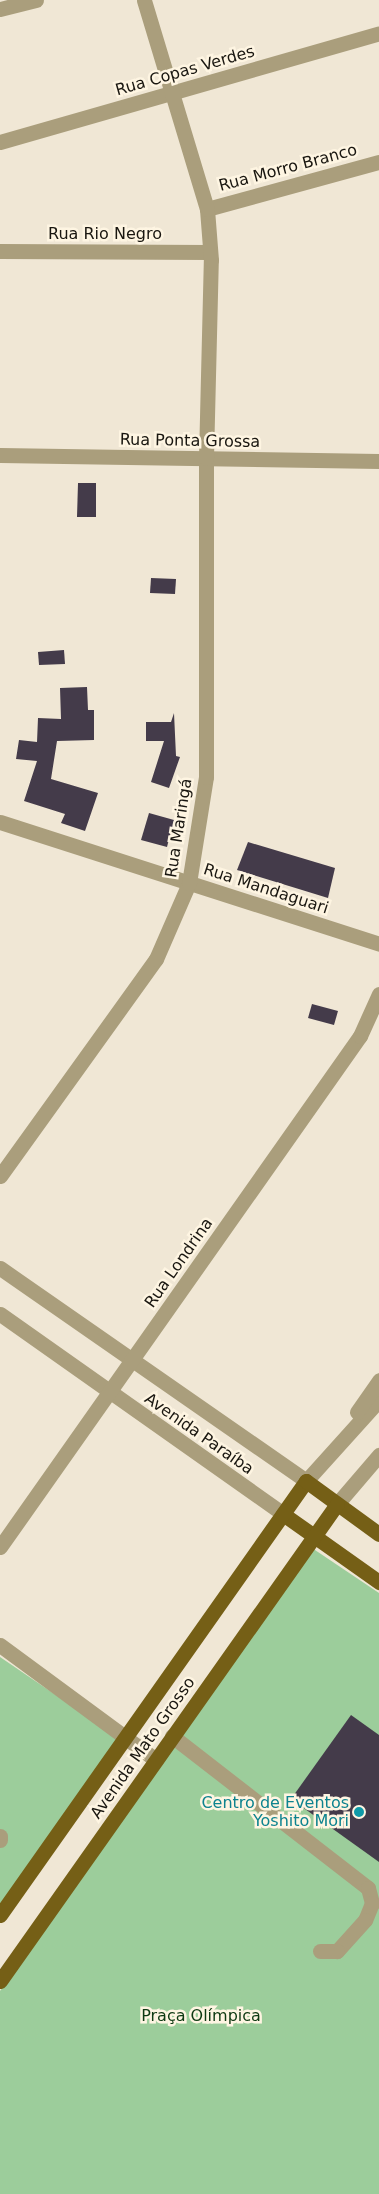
<!DOCTYPE html>
<html>
<head>
<meta charset="utf-8">
<style>
  body { margin:0 }
  #map { position:relative; width:379px; height:2194px; overflow:hidden; background:#f0e7d5; font-family:"DejaVu Sans",sans-serif }
  div>[style] { position:absolute }
  [style*='--x'] { left:calc(var(--x)*1px); top:calc(var(--y)*1px); width:calc(var(--w)*1px); rotate:calc(var(--a)*1deg) }
  .green>* { inset:0; background:#9ccd9b }
  .building>* { inset:0; background:#443b4a }
  .minor>* { height:15px; margin:-7.5px; padding:0 7.5px; transform-origin:7.5px; border-radius:7.5px; background:#aa9e7c }
  .major>* { height:15px; margin:-7.5px; padding:0 7.5px; transform-origin:7.5px; border-radius:7.5px; background:#755f16 }
  .dots>* { width:14px; height:14px; translate:-50% -50%; box-sizing:border-box; border:2px solid #fef5e2; border-radius:50% }
  span { translate:-50% -50%; white-space:nowrap; text-align:center; line-height:1.15; -webkit-text-stroke:5px #fef5e2; paint-order:stroke }
  .street-label { font-size:16px; color:#191610 }
  .culture-label { font-size:16px; color:#0d838f }
  .right { translate:-100% -50%; text-align:right }
  .park-label { font-size:16px; color:#0d3911 }
</style>
</head>
<body>
<div id="map">
  <div class="green">
    <div style="clip-path:polygon(312px 1548px,379px 1593px,379px 2194px,0 2194px,0 1991px)"></div>
    <div style="clip-path:polygon(0 1657px,119px 1738px,0 1905px)"></div>
  </div>
  <div class="building">
    <div style="clip-path:polygon(78px 483px,96px 483px,96px 517px,77px 517px)"></div>
    <div style="clip-path:polygon(151px 578px,176px 579px,175px 594px,150px 593px)"></div>
    <div style="clip-path:polygon(64px 650px,65px 664px,39px 665px,38px 652px)"></div>
    <div style="clip-path:polygon(87px 687px,88px 710px,94px 710px,94px 740px,57px 741px,51px 779px,98px 793px,85px 831px,61px 823px,65px 814px,24px 801px,37px 761px,16px 759px,19px 740px,37px 742px,38px 718px,61px 719px,60px 688px)"></div>
    <div style="clip-path:polygon(174px 713px,176px 756px,180px 757px,169px 788px,151px 782px,164px 741px,146px 741px,146px 722px,171px 722px)"></div>
    <div style="clip-path:polygon(149px 813px,174px 820px,167px 847px,141px 840px)"></div>
    <div style="clip-path:polygon(248px 842px,335px 868px,328px 898px,237px 870px)"></div>
    <div style="clip-path:polygon(312px 1004px,338px 1011px,334px 1025px,308px 1018px)"></div>
    <div style="clip-path:polygon(351px 1715px,379px 1735px,379px 1862px,291px 1799px)"></div>
  </div>
  <div class="minor">
    <div style="--x:0;--y:9;--w:37;--a:-14"></div>
    <div style="--x:0;--y:142;--w:394;--a:-16"></div>
    <div style="--x:207;--y:209;--w:178;--a:-15.3"></div>
    <div style="--x:0;--y:251;--w:210;--a:0.3"></div>
    <div style="--x:0;--y:455;--w:379;--a:0.9"></div>
    <div style="--x:0;--y:822;--w:398;--a:17.8"></div>
    <div style="--x:0;--y:1176;--w:267;--a:-54.3"></div>
    <div style="--x:156;--y:959;--w:83;--a:-66.5"></div>
    <div style="--x:189;--y:883;--w:107;--a:-80.9"></div>
    <div style="--x:206;--y:777;--w:319;--a:-90"></div>
    <div style="--x:206;--y:458;--w:198;--a:-88.6"></div>
    <div style="--x:211;--y:260;--w:51;--a:-94.5"></div>
    <div style="--x:207;--y:209;--w:218;--a:-106.8"></div>
    <div style="--x:0;--y:1268;--w:373;--a:34.8"></div>
    <div style="--x:306;--y:1481;--w:109;--a:-48"></div>
    <div style="--x:0;--y:1314;--w:347;--a:35.2"></div>
    <div style="--x:357;--y:1412;--w:39;--a:-55"></div>
    <div style="--x:337;--y:1504;--w:65;--a:-49.4"></div>
    <div style="--x:0;--y:1547;--w:625;--a:-54.84"></div>
    <div style="--x:360;--y:1036;--w:46;--a:-65.7"></div>
    <div style="--x:0;--y:1645;--w:194;--a:36.4"></div>
    <div style="--x:172;--y:1736;--w:248;--a:37.8"></div>
    <div style="--x:368;--y:1888;--w:16;--a:75"></div>
    <div style="--x:372;--y:1903;--w:18;--a:112"></div>
    <div style="--x:365;--y:1920;--w:42;--a:132.1"></div>
    <div style="--x:337;--y:1951;--w:17;--a:180"></div>
    <div style="--x:0;--y:1836;--w:4;--a:90"></div>
  </div>
  <div class="major">
    <div style="--x:283;--y:1514;--w:118;--a:35.3"></div>
    <div style="--x:0;--y:1915;--w:531;--a:-54.81"></div>
    <div style="--x:306;--y:1481;--w:90;--a:36"></div>
    <div style="--x:0;--y:1981;--w:584;--a:-54.76"></div>
  </div>
  <div class="dots">
    <div style="left:359px;top:1812px;background:#0f9aa8"></div>
  </div>
  <div class="street-label">
    <span style="left:185px;top:71px;rotate:-16deg">Rua Copas Verdes</span>
    <span style="left:288px;top:168px;rotate:-15deg">Rua Morro Branco</span>
    <span style="left:105px;top:234px">Rua Rio Negro</span>
    <span style="left:190px;top:441px;rotate:1deg">Rua Ponta Grossa</span>
    <span style="left:179px;top:828px;rotate:-81deg">Rua Maringá</span>
    <span style="left:266px;top:889px;rotate:18deg">Rua Mandaguari</span>
    <span style="left:179px;top:1263px;rotate:-55deg">Rua Londrina</span>
    <span style="left:199px;top:1434px;rotate:35deg">Avenida Paraíba</span>
    <span style="left:143px;top:1748px;rotate:-55deg">Avenida Mato Grosso</span>
  </div>
  <div class="culture-label">
    <span class="right" style="left:349px;top:1812px">Centro de Eventos<br>Yoshito Mori</span>
  </div>
  <div class="park-label">
    <span style="left:201px;top:2016px">Praça Olímpica</span>
  </div>
</div>
</body>
</html>
